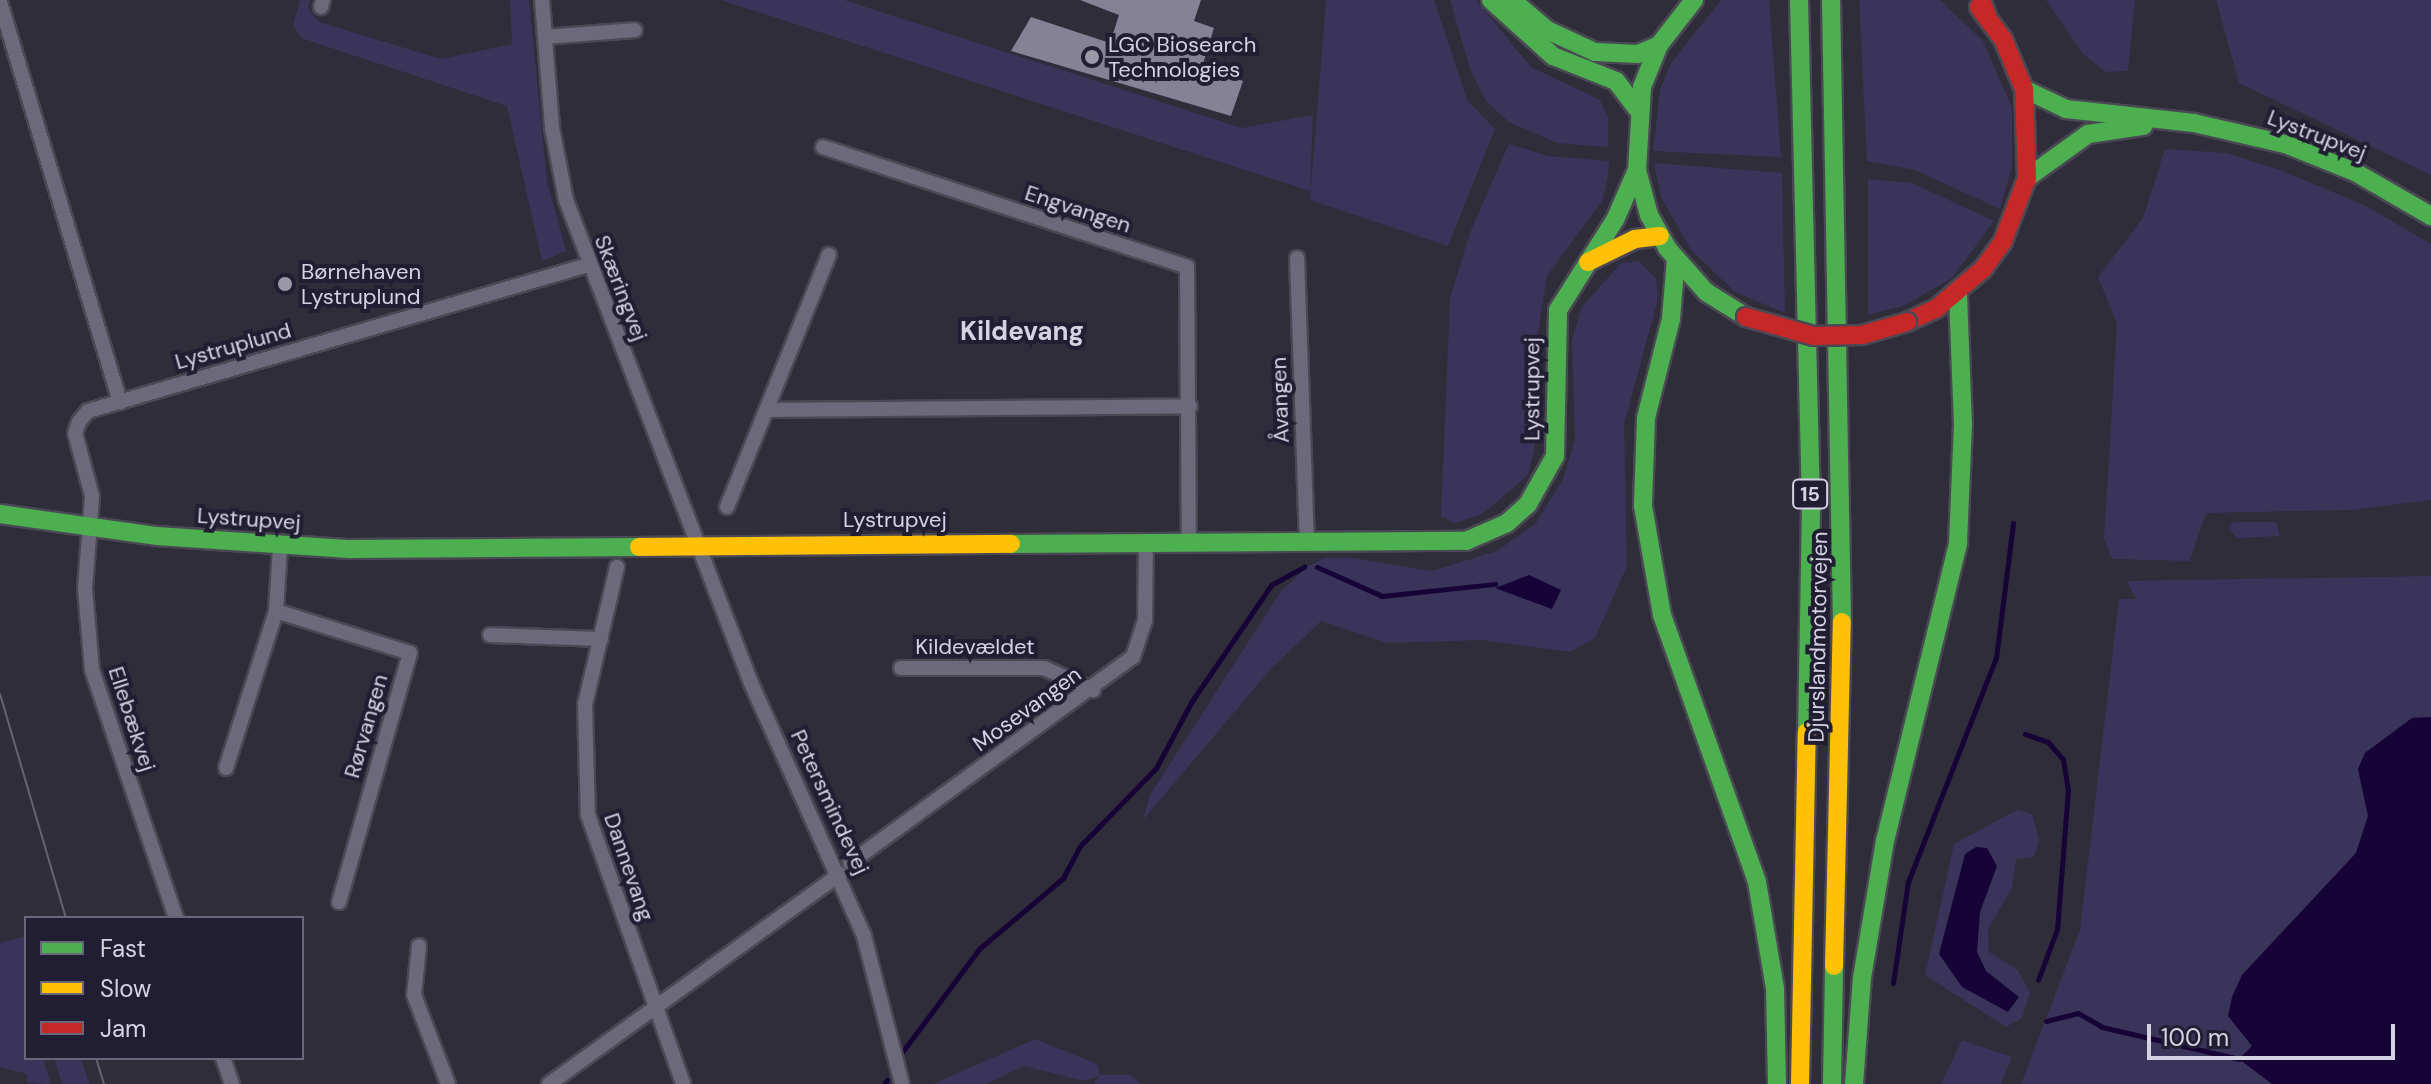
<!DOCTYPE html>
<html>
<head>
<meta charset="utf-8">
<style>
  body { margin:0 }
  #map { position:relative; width:2431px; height:1084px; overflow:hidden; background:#2e2d39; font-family:"DM Sans",sans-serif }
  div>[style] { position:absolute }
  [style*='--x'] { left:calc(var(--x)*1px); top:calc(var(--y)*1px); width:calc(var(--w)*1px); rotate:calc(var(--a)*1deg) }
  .green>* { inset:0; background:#3a345b }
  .water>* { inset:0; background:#150435 }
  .stream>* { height:5px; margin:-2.5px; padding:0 2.5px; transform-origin:2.5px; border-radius:2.5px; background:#150435 }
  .building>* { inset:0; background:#848294 }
  .roads { filter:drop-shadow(2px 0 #4a4853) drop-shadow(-2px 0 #4a4853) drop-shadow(0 2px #4a4853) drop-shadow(0 -2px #4a4853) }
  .street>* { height:14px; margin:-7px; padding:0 7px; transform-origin:7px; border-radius:7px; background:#6c697a }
  .fast>* { height:18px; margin:-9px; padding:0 9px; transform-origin:9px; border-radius:9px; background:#4caf50 }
  .slow>* { height:18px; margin:-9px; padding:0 9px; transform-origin:9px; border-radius:9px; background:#ffc107 }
  .jam>* { height:18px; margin:-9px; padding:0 9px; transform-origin:9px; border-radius:9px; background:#c62828 }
  .tram>* { height:2px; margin:-1px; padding:0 1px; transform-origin:1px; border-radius:1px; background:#64636f }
  .bridges { filter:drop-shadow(2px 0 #4a4853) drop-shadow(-2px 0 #4a4853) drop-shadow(0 2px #4a4853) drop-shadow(0 -2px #4a4853) }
  .jam-bridge>* { height:18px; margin:-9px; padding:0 9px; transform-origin:9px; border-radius:9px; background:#c62828 }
  .dots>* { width:22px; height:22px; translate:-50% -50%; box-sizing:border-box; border:4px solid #211e33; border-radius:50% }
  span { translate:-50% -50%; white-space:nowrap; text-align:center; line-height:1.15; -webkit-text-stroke:8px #211e33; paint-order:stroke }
  .shield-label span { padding:2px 6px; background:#211e33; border:2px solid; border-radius:6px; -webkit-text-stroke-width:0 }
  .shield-label { font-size:20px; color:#d5d3e2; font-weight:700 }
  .poi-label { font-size:22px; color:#d5d3e2 }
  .left { translate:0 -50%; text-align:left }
  .street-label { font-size:22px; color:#d5d3e2 }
  .quarter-label { font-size:26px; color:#d5d3e2; font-weight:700 }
  .legend { position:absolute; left:24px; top:916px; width:280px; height:144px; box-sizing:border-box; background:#211e33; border:2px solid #696679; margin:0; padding:10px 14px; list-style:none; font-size:24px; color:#d5d3e2 }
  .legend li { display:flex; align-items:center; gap:16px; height:40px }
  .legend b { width:40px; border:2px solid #696679 }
  .scale { position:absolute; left:2147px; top:1024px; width:248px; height:36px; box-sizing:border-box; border:4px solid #d5d3e2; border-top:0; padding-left:10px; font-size:24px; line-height:28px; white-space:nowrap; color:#d5d3e2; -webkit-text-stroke:6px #211e33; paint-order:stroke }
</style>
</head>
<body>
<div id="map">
  <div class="green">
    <div style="clip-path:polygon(300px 0,310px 0,308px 8px,319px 22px,441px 59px,512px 44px,510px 0,529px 0,547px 181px,566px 251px,542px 261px,507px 106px,301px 38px,293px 25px)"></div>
    <div style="clip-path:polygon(721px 0,844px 0,1242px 128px,1313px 115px,1310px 191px)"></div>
    <div style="clip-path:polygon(1326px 0,1434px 0,1467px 100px,1495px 129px,1448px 246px,1310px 200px)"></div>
    <div style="clip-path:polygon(1450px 0,1476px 0,1531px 67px,1600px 100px,1608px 118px,1608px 147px,1557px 143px,1509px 122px,1486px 101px,1470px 69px)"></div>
    <div style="clip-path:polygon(1721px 0,1769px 0,1781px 157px,1653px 151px,1660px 90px,1671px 63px)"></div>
    <div style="clip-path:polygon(1859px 0,1940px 0,1983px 41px,2012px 108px,2012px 166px,2000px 209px,1915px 170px,1867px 161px)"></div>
    <div style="clip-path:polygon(2046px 0,2135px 0,2128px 71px,2106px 72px,2083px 54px)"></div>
    <div style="clip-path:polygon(2216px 0,2431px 0,2431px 175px,2239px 83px)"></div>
    <div style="clip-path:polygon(1509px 144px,1548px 156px,1609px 161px,1608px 177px,1602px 201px,1547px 276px,1535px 351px,1537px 436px,1528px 475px,1481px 515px,1454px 523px,1441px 516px,1450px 298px,1471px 230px)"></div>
    <div style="clip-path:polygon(2165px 149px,2226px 153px,2280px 170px,2366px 206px,2431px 244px,2431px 500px,2351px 510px,2206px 513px,2190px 561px,2112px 559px,2104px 539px,2117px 324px,2098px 277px,2143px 218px)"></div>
    <div style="clip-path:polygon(1654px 163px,1782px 173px,1785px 313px,1735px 292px,1691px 250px,1661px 197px)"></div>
    <div style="clip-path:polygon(1868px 179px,1912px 183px,1994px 221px,1952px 278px,1903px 306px,1868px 315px)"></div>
    <div style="clip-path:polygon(1639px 261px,1656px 279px,1658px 299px,1624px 424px,1627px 566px,1595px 638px,1570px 652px,1483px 640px,1387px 643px,1321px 621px,1269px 671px,1143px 820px,1150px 795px,1281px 591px,1307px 567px,1324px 558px,1351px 558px,1432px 571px,1497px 551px,1536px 523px,1563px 479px,1575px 439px,1572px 341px,1581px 308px,1621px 263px)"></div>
    <div style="clip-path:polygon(2234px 522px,2276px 522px,2280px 536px,2237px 538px,2228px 528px)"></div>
    <div style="clip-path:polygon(2431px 576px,2431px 717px,2412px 718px,2365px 753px,2358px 769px,2368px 816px,2356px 853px,2242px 975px,2232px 997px,2253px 1045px,2240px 1058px,2272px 1084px,2021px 1084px,2080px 930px,2119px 599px,2136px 599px,2127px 581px)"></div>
    <div style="clip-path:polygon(2017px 810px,2032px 814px,2039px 840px,2034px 857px,2016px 859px,2012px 888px,1988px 929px,1989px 952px,2018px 970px,2030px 993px,2022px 1018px,2006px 1027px,1925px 975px,1954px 844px)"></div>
    <div style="clip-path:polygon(26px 936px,26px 1058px,43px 1058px,51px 1084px,27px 1083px,27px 1074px,0 1067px,0 943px)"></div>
    <div style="clip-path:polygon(1035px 1039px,1097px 1064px,1100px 1075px,1130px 1075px,1141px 1084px,1094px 1084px,1099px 1076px,1084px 1081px,1024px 1066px,986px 1084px,933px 1084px)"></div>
    <div style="clip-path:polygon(1962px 1040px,2012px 1057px,2001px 1084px,1941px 1084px)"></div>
    <div style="clip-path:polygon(54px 1058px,81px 1058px,89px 1084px,62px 1084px)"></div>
  </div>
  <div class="water">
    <div style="clip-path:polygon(1529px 575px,1561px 590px,1552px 609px,1495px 588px)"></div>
    <div style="clip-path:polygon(2431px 717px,2431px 1084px,2272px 1084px,2239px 1059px,2252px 1046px,2228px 1016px,2232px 997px,2242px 975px,2356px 853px,2368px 816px,2358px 769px,2365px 753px,2412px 718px)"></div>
    <div style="clip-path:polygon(1976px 847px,1987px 848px,1997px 866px,1980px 912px,1977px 952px,1986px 971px,2019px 997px,2008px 1012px,1962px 987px,1939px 954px,1965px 854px)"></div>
  </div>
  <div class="stream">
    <div style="--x:1317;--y:567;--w:71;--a:24"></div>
    <div style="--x:1382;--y:596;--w:114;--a:-6.1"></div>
    <div style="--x:2025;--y:734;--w:24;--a:19"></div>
    <div style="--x:2048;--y:742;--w:23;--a:49"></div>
    <div style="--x:2063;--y:759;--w:31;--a:81"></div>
    <div style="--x:2068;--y:790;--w:139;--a:94.5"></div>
    <div style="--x:2057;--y:929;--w:54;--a:110.4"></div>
    <div style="--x:1893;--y:983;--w:102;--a:-81.6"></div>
    <div style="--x:1908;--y:882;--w:241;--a:-68.6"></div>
    <div style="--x:1996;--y:658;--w:136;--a:-82.8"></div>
    <div style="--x:2046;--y:1021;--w:33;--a:-14"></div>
    <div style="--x:2078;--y:1013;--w:28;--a:30"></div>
    <div style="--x:2102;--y:1027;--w:141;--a:13.1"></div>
    <div style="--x:903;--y:1051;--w:127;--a:-53.3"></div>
    <div style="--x:979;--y:949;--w:110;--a:-40.2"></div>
    <div style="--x:1063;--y:878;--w:36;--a:-62"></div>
    <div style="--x:1080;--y:846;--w:109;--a:-45.7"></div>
    <div style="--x:1156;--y:768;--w:76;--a:-61.8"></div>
    <div style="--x:1192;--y:701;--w:140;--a:-55.7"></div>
    <div style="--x:1271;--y:585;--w:38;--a:-29"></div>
    <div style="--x:884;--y:1084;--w:5;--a:-53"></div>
  </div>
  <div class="building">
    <div style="clip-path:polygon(1080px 0,1201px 0,1194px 21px,1214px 28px,1202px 67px,1243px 81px,1231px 116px,1011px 51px,1031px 17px,1110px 43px,1119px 15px)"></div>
  </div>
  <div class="roads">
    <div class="street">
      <div style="--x:542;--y:0;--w:128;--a:85.5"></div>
      <div style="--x:552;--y:128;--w:73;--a:79"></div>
      <div style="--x:566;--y:200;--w:517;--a:69.04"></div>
      <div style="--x:751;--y:683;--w:277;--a:65.9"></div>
      <div style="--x:864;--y:936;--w:153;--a:75.6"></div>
      <div style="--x:0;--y:2;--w:418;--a:73.3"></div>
      <div style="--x:321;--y:7;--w:7;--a:-74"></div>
      <div style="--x:545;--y:37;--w:90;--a:-4.4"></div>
      <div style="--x:823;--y:147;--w:383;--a:18.2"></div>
      <div style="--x:1187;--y:267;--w:276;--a:89.6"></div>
      <div style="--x:1297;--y:258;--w:283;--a:88"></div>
      <div style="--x:768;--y:410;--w:422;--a:-0.5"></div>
      <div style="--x:727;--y:507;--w:272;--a:-68"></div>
      <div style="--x:617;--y:567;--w:141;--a:103.1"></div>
      <div style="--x:585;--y:704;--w:111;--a:88.5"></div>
      <div style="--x:588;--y:815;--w:285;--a:70.5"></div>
      <div style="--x:276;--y:611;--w:140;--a:17.4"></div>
      <div style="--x:410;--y:653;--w:259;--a:105.9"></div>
      <div style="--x:490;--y:635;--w:111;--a:2.1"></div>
      <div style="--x:901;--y:668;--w:143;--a:0"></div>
      <div style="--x:1044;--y:668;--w:54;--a:24.2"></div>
      <div style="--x:226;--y:768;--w:165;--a:-72.3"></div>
      <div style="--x:276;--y:611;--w:64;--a:-86.4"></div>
      <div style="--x:850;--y:863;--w:350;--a:-36.1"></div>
      <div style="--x:1133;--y:657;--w:38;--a:-72"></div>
      <div style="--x:1145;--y:621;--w:78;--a:-89.3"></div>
      <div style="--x:176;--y:918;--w:262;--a:-108.7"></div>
      <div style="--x:92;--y:670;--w:82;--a:-94.9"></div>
      <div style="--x:85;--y:588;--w:92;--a:-85.6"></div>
      <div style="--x:92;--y:496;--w:65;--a:-105.1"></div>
      <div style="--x:75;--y:433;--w:12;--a:-70"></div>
      <div style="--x:79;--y:422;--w:14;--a:-51"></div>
      <div style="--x:88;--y:411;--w:521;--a:-16.28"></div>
      <div style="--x:419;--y:946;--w:49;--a:95.8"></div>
      <div style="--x:414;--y:995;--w:95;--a:69.1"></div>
      <div style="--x:223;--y:1058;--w:28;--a:71"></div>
      <div style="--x:549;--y:1084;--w:359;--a:-35.8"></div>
    </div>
    <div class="fast">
      <div style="--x:1491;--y:0;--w:84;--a:42.1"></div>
      <div style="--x:1553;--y:56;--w:68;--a:21.6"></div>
      <div style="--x:1616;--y:81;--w:35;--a:53"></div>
      <div style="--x:1512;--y:0;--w:46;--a:40.6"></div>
      <div style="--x:1547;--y:30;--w:53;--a:24.6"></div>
      <div style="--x:1595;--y:52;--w:43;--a:2.7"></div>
      <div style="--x:1638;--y:54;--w:23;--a:-23"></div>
      <div style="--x:1694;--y:0;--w:57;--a:127.9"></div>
      <div style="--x:1659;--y:45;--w:45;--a:112"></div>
      <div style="--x:1642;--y:87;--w:83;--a:93.4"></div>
      <div style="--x:1637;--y:170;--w:47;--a:75.1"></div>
      <div style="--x:1649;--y:215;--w:38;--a:61"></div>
      <div style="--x:1667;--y:248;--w:59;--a:48.4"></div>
      <div style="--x:1706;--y:292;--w:47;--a:32"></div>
      <div style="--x:1799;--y:0;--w:506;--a:88.64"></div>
      <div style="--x:1811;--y:506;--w:226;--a:91"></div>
      <div style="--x:1831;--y:0;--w:622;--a:88.99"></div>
      <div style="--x:2024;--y:89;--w:47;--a:25.5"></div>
      <div style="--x:2066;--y:109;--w:129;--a:6.2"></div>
      <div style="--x:2194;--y:123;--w:93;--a:13"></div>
      <div style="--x:2285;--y:144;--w:75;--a:21.8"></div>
      <div style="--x:2355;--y:172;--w:88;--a:30.1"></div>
      <div style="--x:2027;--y:178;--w:75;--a:-35.8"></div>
      <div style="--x:2088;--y:134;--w:56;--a:-8.3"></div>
      <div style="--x:1676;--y:259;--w:60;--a:94.8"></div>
      <div style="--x:1671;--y:319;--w:102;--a:104.2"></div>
      <div style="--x:1646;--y:418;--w:88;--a:92"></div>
      <div style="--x:1643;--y:506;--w:111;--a:80.1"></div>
      <div style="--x:1662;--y:615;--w:283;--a:70.4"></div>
      <div style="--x:1757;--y:882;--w:108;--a:80.4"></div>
      <div style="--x:1775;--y:988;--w:96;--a:88.8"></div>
      <div style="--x:0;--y:514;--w:159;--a:8"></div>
      <div style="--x:157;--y:536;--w:193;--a:3.9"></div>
      <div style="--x:350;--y:549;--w:289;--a:-0.4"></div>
      <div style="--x:1011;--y:544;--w:455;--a:-0.4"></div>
      <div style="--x:1466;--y:541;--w:45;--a:-23.7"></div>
      <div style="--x:1507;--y:523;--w:28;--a:-42"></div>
      <div style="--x:1528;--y:504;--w:55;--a:-60.6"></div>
      <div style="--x:1555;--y:456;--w:146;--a:-88.8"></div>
      <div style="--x:1558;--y:310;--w:107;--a:-57.7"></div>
      <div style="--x:1615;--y:220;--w:55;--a:-66.3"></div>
      <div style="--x:1832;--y:1084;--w:118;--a:-89"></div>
      <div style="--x:1854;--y:1084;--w:106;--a:-85.7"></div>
      <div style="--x:1862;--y:978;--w:139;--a:-80.5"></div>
      <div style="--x:1885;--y:841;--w:307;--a:-76.2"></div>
      <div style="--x:1958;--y:543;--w:118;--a:-87.6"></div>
      <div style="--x:1963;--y:425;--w:133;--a:-92.2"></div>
    </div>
    <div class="slow">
      <div style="--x:1588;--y:262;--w:52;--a:-26.1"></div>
      <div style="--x:1635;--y:239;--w:25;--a:-7"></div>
      <div style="--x:639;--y:547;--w:372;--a:-0.5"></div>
      <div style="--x:1834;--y:966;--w:344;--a:-88.7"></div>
      <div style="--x:1800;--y:1084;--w:352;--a:-88.9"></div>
    </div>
    <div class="jam">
      <div style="--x:1981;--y:0;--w:17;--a:69"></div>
      <div style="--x:1907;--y:322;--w:33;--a:-25"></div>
      <div style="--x:1937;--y:308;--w:60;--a:-40.3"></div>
      <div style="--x:1983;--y:269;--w:34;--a:-54"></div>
      <div style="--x:2003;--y:241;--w:67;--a:-69.1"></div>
      <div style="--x:2027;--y:178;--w:89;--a:-91.9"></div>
      <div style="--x:2024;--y:89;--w:54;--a:-112.8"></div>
      <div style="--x:2003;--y:39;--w:40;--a:-127"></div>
    </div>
  </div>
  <div class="tram">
    <div style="--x:0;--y:694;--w:234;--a:73.6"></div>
    <div style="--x:96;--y:1058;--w:27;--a:73"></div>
  </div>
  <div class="bridges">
    <div class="jam-bridge">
      <div style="--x:1746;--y:317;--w:71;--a:15.6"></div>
      <div style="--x:1814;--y:336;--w:48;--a:-1.2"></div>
      <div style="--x:1862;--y:335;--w:47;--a:-16.1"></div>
    </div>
  </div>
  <div class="dots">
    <div style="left:1092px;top:57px;background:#9b99a7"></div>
    <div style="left:285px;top:284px;background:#9b99a7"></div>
  </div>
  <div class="shield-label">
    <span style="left:1810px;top:494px">15</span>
  </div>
  <div class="poi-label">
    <span class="left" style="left:1108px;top:57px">LGC Biosearch<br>Technologies</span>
    <span class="left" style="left:301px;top:284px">Børnehaven<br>Lystruplund</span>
  </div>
  <div class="street-label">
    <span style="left:2317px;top:135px;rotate:21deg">Lystrupvej</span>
    <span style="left:1078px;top:209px;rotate:18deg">Engvangen</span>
    <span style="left:621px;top:288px;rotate:69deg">Skæringvej</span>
    <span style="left:233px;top:346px;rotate:-16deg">Lystruplund</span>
    <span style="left:1532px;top:389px;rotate:-90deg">Lystrupvej</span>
    <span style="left:1280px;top:400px;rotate:-92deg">Åvangen</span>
    <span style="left:249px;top:519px;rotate:4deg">Lystrupvej</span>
    <span style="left:895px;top:520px">Lystrupvej</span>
    <span style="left:1818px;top:637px;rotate:-89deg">Djurslandmotorvejen</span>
    <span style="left:975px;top:647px">Kildevældet</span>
    <span style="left:1027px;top:709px;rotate:-36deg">Mosevangen</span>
    <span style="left:132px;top:719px;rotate:72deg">Ellebækvej</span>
    <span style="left:366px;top:726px;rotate:-74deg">Rørvangen</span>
    <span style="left:830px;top:802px;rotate:65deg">Petersmindevej</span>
    <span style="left:629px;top:867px;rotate:71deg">Dannevang</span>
  </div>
  <div class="quarter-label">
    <span style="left:1022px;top:332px">Kildevang</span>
  </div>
  <ul class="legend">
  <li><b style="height:10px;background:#4caf50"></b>Fast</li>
  <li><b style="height:10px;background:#ffc107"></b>Slow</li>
  <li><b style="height:10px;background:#c62828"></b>Jam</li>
  </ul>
  <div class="scale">100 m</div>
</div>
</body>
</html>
